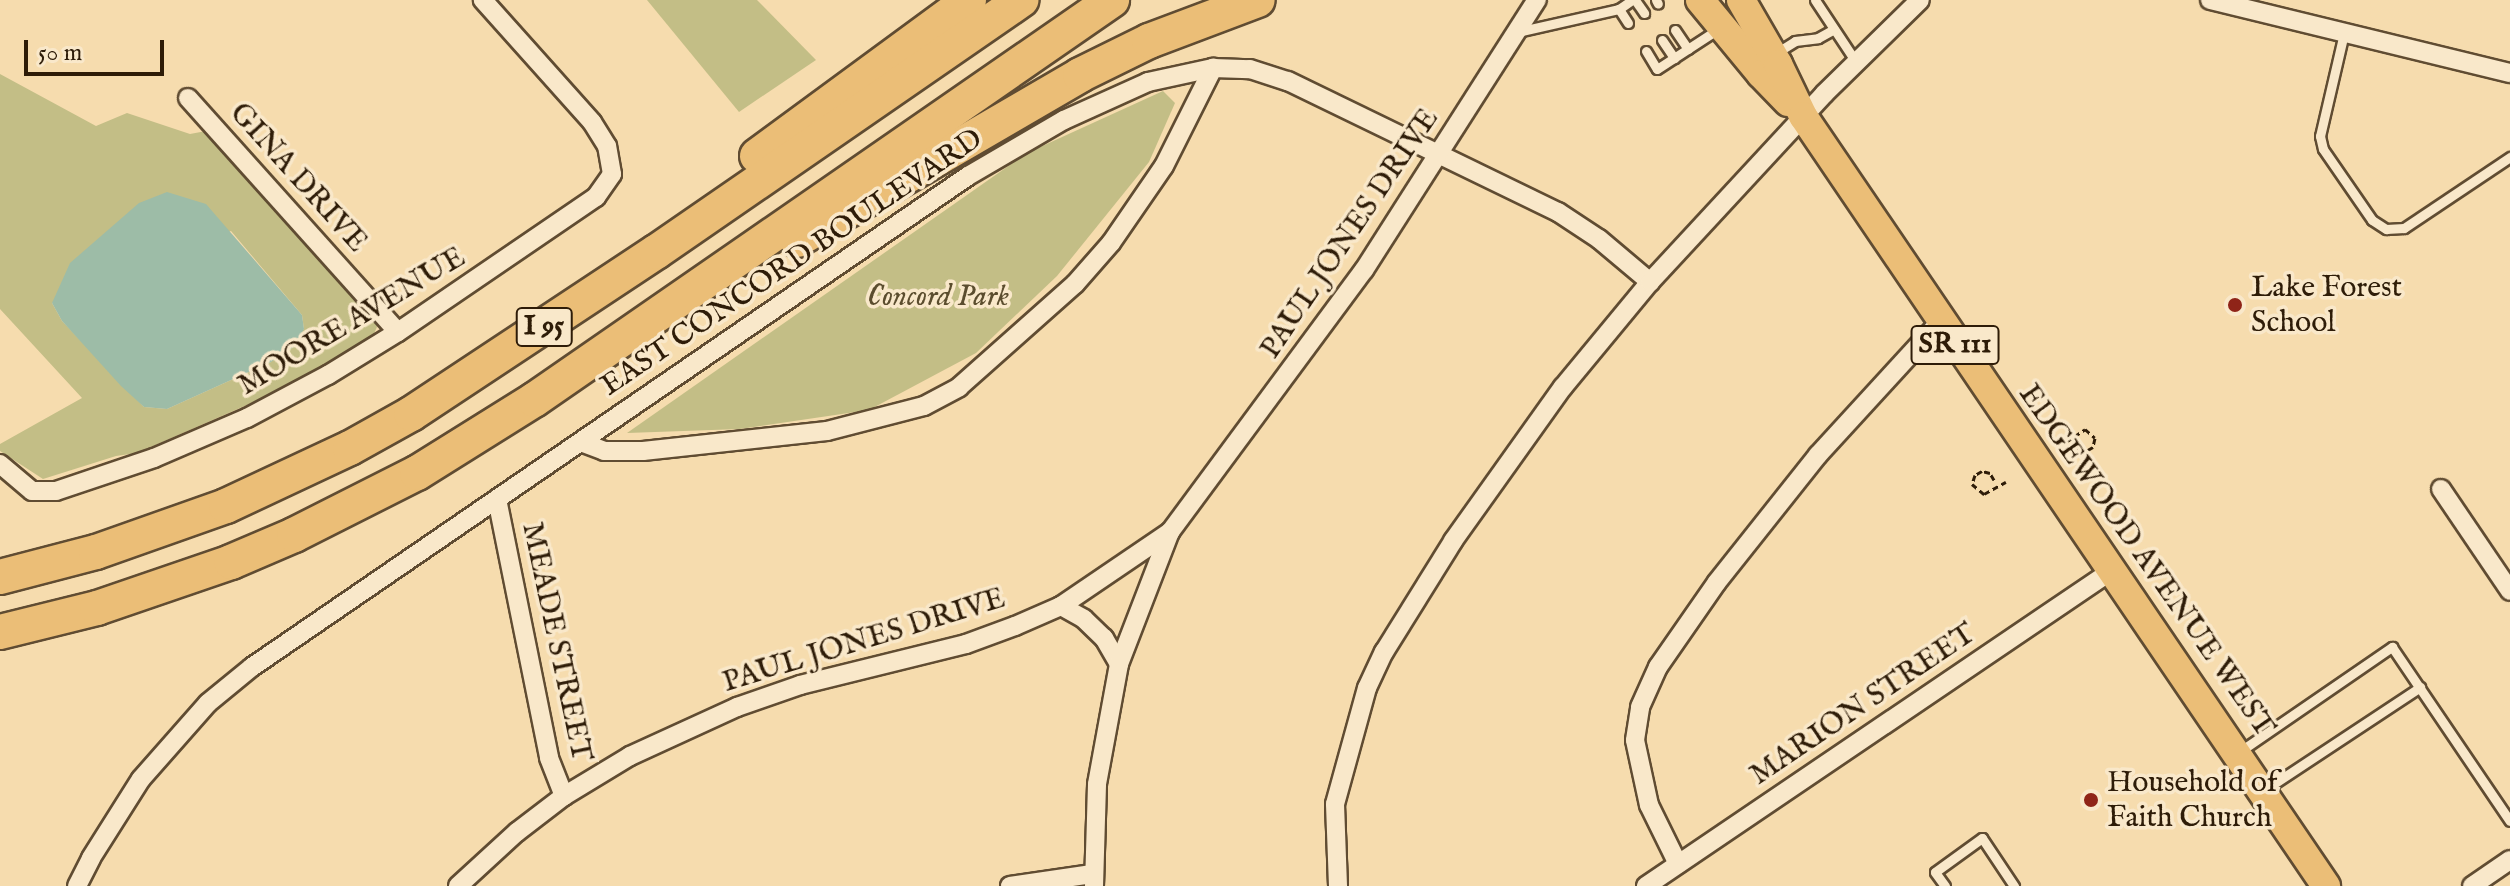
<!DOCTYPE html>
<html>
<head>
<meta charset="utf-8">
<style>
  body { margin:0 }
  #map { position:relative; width:2510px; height:886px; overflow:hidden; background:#f6dcae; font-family:"IM FELL English",serif }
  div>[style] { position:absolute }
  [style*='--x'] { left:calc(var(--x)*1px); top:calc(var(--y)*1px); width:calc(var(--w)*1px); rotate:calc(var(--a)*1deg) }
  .green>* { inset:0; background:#c3be86 }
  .water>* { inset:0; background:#9dbca7 }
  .path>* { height:3px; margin-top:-1.5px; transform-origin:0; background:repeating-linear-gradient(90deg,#2e1c08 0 6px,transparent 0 10px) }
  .roads { filter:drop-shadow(2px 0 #604c32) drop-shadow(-2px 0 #604c32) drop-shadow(0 2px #604c32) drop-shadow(0 -2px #604c32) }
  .lane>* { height:9px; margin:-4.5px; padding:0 4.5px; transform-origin:4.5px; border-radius:4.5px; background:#f9e8ca }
  .street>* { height:18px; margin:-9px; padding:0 9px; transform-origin:9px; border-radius:9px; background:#f9e8ca }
  .primary>* { height:28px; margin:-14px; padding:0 14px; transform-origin:14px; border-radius:14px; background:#ebbe77 }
  .highway>* { height:34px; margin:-17px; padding:0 17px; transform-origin:17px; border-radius:17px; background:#ebbe77 }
  .dots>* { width:22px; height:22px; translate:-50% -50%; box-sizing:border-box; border:4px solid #f9e8ca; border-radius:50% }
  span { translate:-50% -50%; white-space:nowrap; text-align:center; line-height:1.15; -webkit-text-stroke:7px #f9e8ca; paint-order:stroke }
  .shield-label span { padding:2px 6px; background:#f9e8ca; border:2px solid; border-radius:6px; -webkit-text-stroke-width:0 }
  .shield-label { font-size:28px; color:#2e1c08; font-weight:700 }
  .street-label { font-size:30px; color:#2e1c08 }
  .poi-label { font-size:30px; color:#2e1c08 }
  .left { translate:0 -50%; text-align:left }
  .park-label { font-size:30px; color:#5b4d2e; font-style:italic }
  .scale { position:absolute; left:24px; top:40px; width:140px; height:36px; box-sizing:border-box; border:4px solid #2e1c08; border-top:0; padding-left:10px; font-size:24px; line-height:28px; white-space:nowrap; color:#2e1c08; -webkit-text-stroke:6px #f9e8ca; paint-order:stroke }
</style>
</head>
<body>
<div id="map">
  <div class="green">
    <div style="clip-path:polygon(647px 0,757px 0,816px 60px,739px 112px)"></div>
    <div style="clip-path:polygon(evenodd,0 74px,96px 126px,127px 113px,190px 134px,206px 131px,376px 317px,377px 327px,371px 340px,290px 386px,137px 453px,116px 456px,43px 479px,0 451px,0 444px,82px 398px,0 309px,0 74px,231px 231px,302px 315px,304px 329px,271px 362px,167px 409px,144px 407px,62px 321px,52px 303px,231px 231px)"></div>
    <div style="clip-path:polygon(1163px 91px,1175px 103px,1149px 162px,1057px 276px,976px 353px,869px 410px,740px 429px,627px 433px,1027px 153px)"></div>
  </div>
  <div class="water">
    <div style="clip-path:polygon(167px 192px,206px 204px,302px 315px,304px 329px,295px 346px,271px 362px,167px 409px,144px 407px,121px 386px,62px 321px,52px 303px,70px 263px,139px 203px)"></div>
  </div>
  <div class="path">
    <div style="--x:2066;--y:442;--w:23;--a:-34"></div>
    <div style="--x:2085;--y:429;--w:13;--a:42"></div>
    <div style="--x:2095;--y:438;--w:9;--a:103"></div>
    <div style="--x:2093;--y:447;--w:8;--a:150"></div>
    <div style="--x:2086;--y:451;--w:8;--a:-166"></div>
    <div style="--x:2078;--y:449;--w:8;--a:-120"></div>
    <div style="--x:1994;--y:480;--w:8;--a:-120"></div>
    <div style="--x:1990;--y:473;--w:8;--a:-166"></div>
    <div style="--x:1982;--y:471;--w:8;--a:150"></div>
    <div style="--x:1975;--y:475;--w:9;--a:108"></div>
    <div style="--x:1972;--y:484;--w:16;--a:40"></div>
    <div style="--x:1984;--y:494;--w:25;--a:-29"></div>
  </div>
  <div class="roads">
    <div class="lane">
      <div style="--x:1635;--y:0;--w:16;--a:55"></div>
      <div style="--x:1656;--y:0;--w:4;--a:63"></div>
      <div style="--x:1815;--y:0;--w:74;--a:56.5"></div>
      <div style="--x:1628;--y:23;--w:17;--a:-123"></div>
      <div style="--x:1619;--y:9;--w:16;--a:-35"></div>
      <div style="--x:1675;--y:30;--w:23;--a:56"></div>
      <div style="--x:1517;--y:32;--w:105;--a:-12.7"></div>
      <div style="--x:2344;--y:33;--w:106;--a:103.1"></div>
      <div style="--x:2320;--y:136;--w:13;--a:77"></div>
      <div style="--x:2323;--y:149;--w:86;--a:55.4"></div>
      <div style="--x:2372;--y:220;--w:17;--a:33"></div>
      <div style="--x:2386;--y:229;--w:18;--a:-3"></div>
      <div style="--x:2404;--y:228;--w:128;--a:-33.8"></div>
      <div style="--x:1662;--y:40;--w:22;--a:56"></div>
      <div style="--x:1646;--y:51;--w:21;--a:59"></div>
      <div style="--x:1657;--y:69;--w:75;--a:-33.1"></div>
      <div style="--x:1776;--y:53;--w:22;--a:-32"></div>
      <div style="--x:1795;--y:41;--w:23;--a:-7"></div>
      <div style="--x:1818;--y:38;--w:18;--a:-29"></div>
      <div style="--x:2239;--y:752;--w:186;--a:-34.5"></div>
      <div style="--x:2392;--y:647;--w:210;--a:55.9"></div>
      <div style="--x:2266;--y:789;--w:185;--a:-33.5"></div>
      <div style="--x:1945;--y:886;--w:17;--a:-126"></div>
      <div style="--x:1935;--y:872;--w:58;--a:-35.9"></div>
      <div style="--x:1982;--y:838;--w:58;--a:56.3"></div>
    </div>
    <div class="street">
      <div style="--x:2210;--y:0;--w:309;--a:13.7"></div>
      <div style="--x:188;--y:98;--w:314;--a:48.1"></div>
      <div style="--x:581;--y:442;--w:25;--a:21"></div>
      <div style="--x:604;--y:451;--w:39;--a:0"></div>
      <div style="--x:643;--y:451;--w:185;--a:-6.2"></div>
      <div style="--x:827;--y:431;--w:100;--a:-14.5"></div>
      <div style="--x:924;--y:406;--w:40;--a:-28"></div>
      <div style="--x:959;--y:387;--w:155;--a:-41.6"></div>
      <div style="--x:1075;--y:284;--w:55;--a:-48.7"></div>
      <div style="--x:1111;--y:243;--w:93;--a:-55.5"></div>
      <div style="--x:1164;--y:166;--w:110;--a:-63.4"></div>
      <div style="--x:0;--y:464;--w:42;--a:40.2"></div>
      <div style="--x:32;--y:491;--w:24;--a:0"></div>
      <div style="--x:56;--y:491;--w:103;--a:-18.6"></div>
      <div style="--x:154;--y:458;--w:101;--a:-23.3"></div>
      <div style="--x:247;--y:418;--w:92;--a:-28"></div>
      <div style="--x:328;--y:375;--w:82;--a:-31.6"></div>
      <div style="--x:398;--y:332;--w:240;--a:-34.3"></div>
      <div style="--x:596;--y:197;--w:28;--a:-55"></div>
      <div style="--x:612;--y:174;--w:28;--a:-100"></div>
      <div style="--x:607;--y:146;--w:28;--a:-122"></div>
      <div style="--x:592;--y:122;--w:164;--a:-131.8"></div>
      <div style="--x:2441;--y:489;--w:123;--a:55.9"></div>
      <div style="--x:497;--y:499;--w:264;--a:78.6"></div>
      <div style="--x:549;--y:758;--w:41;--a:68.5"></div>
      <div style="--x:1061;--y:606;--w:26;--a:29"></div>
      <div style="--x:1084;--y:619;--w:28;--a:44"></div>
      <div style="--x:1104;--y:638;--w:30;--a:60"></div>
      <div style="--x:1678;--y:864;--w:66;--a:-116.2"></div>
      <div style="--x:1649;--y:805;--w:66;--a:-102.2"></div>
      <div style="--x:1635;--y:740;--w:33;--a:-81"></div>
      <div style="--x:1640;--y:707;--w:44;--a:-65.8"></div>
      <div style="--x:1658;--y:667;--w:103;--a:-55.2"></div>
      <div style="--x:1717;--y:582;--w:162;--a:-51.5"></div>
      <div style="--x:1818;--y:455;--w:180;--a:-47.5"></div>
      <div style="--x:77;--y:886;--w:31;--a:-63"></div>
      <div style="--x:91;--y:858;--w:93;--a:-57.7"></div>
      <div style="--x:141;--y:779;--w:101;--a:-48.6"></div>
      <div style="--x:208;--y:703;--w:57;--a:-39.3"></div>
      <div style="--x:252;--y:667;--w:868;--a:-34.44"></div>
      <div style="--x:968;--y:176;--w:111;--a:-30.3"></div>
      <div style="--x:1064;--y:120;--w:92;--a:-24.3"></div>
      <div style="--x:1148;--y:82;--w:66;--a:-12.2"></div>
      <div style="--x:1213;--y:68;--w:37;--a:2"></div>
      <div style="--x:1250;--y:69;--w:40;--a:18"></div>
      <div style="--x:1288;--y:81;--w:300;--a:25.9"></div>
      <div style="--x:1558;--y:212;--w:49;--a:33.4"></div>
      <div style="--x:1599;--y:239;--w:67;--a:40.1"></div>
      <div style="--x:458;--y:886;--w:80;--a:-42.5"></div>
      <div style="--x:517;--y:832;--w:59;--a:-37.5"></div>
      <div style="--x:564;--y:796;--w:77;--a:-31.2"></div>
      <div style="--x:630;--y:756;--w:118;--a:-24.6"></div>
      <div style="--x:737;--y:707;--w:67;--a:-19.2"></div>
      <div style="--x:800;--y:685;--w:171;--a:-13.9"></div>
      <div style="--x:966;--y:644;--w:52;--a:-20.2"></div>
      <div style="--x:1015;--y:626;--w:50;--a:-23.5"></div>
      <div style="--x:1061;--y:606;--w:132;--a:-34.2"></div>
      <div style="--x:1170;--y:532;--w:326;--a:-53.5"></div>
      <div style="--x:1364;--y:270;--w:321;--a:-57.4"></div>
      <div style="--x:1010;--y:886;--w:83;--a:-8.3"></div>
      <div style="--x:1094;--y:886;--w:102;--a:-88.3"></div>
      <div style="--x:1097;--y:784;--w:122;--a:-79.6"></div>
      <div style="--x:1119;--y:664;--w:142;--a:-68.9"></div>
      <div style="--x:1338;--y:886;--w:82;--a:-92.1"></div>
      <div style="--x:1335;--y:804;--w:120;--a:-74.6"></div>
      <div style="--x:1367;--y:688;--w:40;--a:-65"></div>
      <div style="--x:1384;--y:652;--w:131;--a:-58.1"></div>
      <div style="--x:1453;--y:541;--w:189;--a:-54.5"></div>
      <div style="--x:1563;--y:387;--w:136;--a:-50.4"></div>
      <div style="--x:1650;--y:282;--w:256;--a:-47.2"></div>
      <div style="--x:1824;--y:94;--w:134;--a:-44.4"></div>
      <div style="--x:1646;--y:886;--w:562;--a:-34.11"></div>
      <div style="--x:2472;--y:886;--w:46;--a:-34.4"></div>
    </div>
    <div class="primary">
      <div style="--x:1700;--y:0;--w:96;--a:50.5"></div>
      <div style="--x:1761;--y:74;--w:39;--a:46"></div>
      <div style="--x:1741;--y:0;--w:74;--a:60"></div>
      <div style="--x:1778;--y:64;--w:58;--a:64.3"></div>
      <div style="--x:1803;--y:116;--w:931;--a:55.81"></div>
    </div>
    <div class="highway">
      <div style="--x:757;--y:156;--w:263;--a:-36.3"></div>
      <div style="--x:797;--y:240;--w:328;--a:-30.2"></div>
      <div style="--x:1080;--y:75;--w:77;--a:-26.2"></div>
      <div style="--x:1149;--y:41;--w:116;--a:-20.6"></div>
      <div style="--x:0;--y:577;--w:99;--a:-14.6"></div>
      <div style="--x:96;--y:552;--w:138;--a:-19.5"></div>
      <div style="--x:226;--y:506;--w:137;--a:-25.1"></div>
      <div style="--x:350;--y:448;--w:70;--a:-29.1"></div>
      <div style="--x:411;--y:414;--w:294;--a:-33.5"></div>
      <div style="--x:656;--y:252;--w:444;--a:-34.6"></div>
      <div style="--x:0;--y:632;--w:100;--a:-13.9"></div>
      <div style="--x:97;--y:608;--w:142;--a:-18.9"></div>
      <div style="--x:231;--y:562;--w:69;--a:-23.2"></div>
      <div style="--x:294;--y:535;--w:138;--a:-26.8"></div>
      <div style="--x:417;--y:473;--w:138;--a:-32"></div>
      <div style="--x:534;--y:400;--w:703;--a:-34.68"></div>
    </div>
  </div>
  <div class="dots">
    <div style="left:2235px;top:305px;background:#8f2418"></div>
    <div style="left:2091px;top:800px;background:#8f2418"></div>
  </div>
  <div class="shield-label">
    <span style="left:544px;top:327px">I 95</span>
    <span style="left:1955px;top:345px">SR 111</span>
  </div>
  <div class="street-label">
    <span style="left:298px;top:178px;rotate:48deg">GINA DRIVE</span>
    <span style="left:1350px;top:234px;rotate:-56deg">PAUL JONES DRIVE</span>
    <span style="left:792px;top:263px;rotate:-34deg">EAST CONCORD BOULEVARD</span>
    <span style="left:352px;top:322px;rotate:-31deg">MOORE AVENUE</span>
    <span style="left:2146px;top:561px;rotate:55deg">EDGEWOOD AVENUE WEST</span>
    <span style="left:864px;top:641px;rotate:-17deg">PAUL JONES DRIVE</span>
    <span style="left:556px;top:642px;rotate:78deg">MEADE STREET</span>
    <span style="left:1863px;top:705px;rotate:-34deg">MARION STREET</span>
  </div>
  <div class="poi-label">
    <span class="left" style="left:2251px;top:305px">Lake Forest<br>School</span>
    <span class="left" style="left:2107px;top:800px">Household of<br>Faith Church</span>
  </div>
  <div class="park-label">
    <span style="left:938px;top:297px">Concord Park</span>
  </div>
  <div class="scale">50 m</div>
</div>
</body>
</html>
